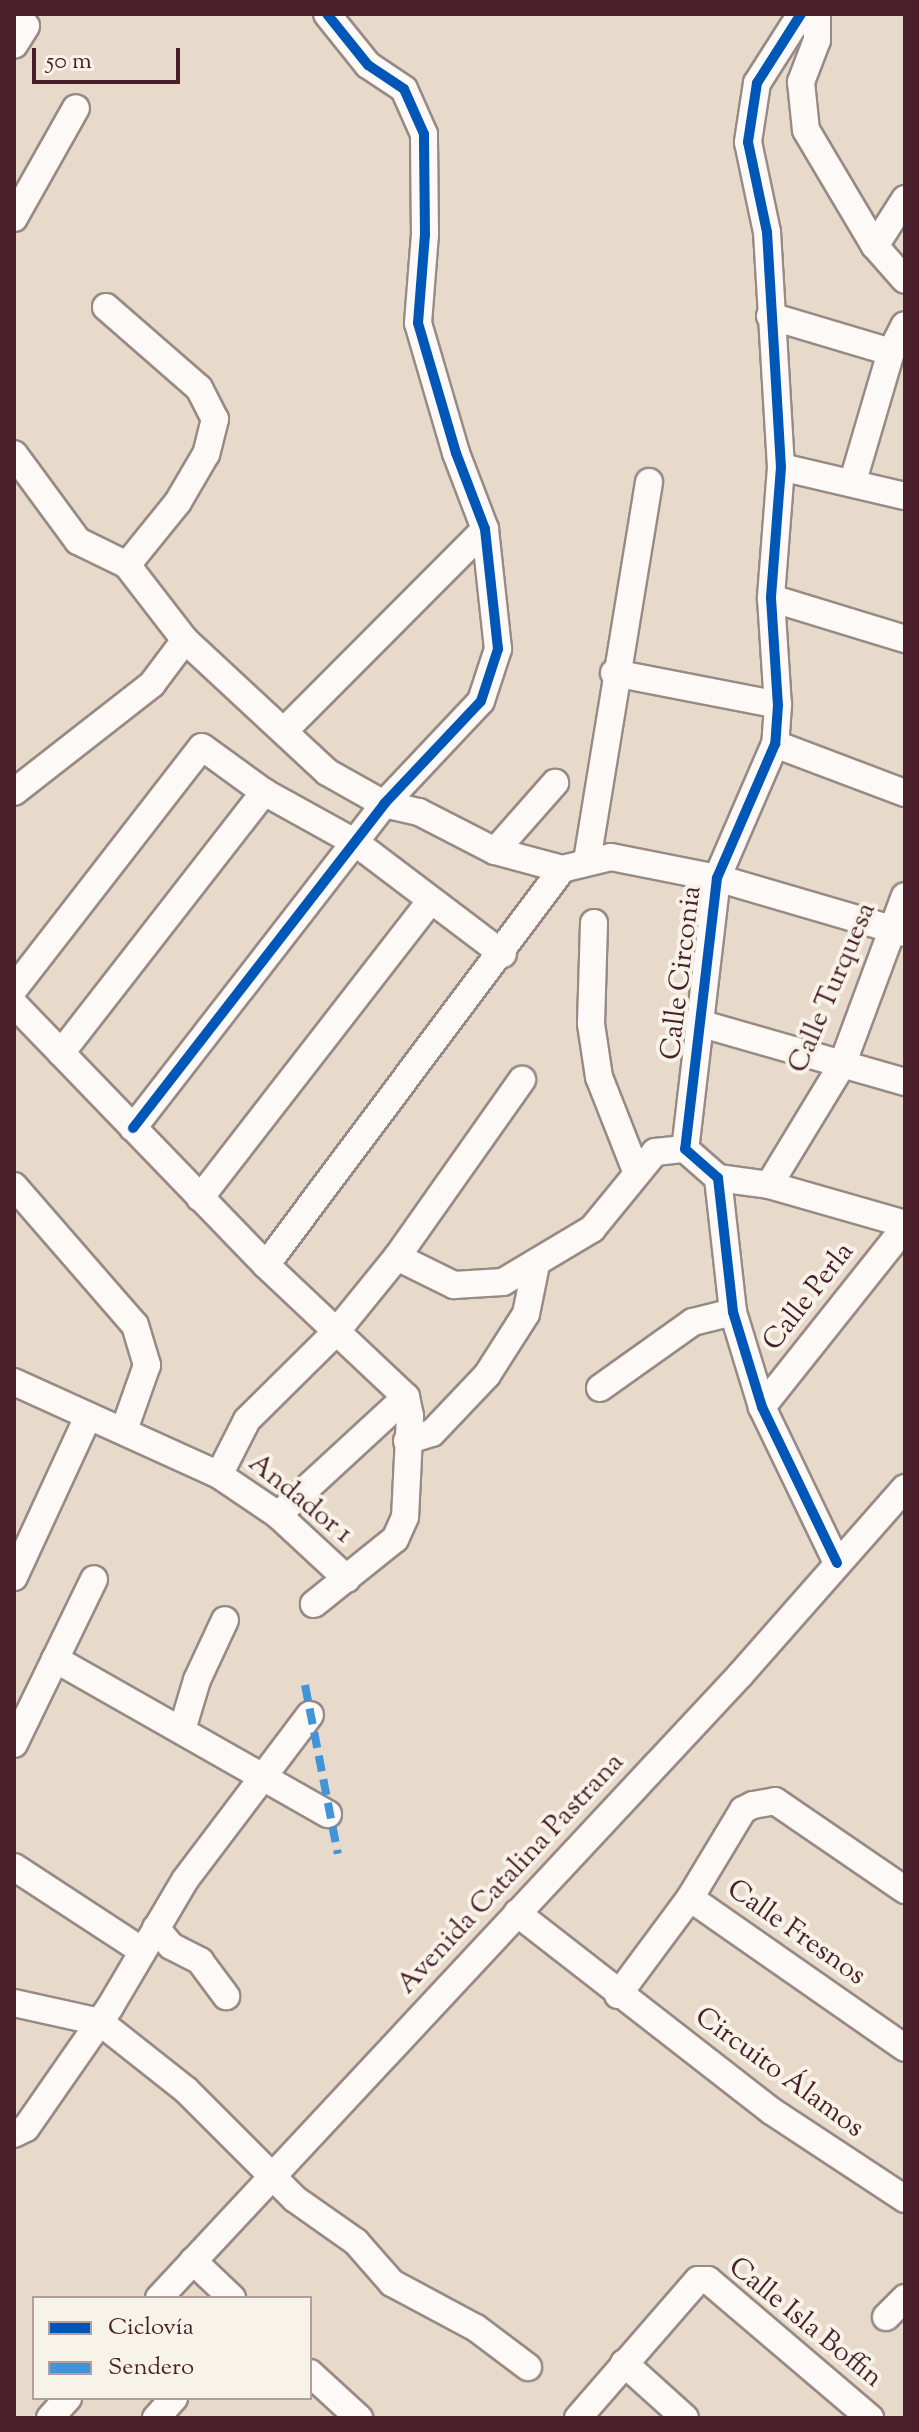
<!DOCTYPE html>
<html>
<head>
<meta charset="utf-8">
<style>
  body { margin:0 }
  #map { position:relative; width:919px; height:2432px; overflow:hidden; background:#e8dacb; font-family:"Sorts Mill Goudy",serif }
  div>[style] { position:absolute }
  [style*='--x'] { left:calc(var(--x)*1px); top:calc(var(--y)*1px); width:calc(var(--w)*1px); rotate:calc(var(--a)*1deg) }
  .roads { filter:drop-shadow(2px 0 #988a84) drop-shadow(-2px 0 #988a84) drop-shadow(0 2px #988a84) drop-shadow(0 -2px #988a84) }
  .minor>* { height:26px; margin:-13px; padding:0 13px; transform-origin:13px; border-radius:13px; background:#fcf9f7 }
  .quiet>* { height:8px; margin-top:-4px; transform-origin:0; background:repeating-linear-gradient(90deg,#4194d7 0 16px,transparent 0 24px) }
  .cycleway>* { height:10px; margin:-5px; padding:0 5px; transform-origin:5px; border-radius:5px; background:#0057b8 }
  span { translate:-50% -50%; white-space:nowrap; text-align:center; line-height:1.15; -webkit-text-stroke:8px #f7f3e8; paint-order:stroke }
  .street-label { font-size:28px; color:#4a1f2b }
  .frame { position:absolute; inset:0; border:16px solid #4a1f2b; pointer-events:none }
  .legend { position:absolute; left:32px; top:2296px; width:280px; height:104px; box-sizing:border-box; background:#f7f3e8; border:2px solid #b29e9c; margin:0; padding:10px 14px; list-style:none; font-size:24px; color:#4a1f2b }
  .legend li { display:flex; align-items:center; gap:16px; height:40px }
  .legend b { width:40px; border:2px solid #b29e9c }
  .scale { position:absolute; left:32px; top:48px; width:148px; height:36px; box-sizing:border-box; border:4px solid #4a1f2b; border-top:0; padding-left:10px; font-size:24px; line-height:28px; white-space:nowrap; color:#4a1f2b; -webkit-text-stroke:6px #f7f3e8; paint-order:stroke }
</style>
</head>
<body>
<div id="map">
  <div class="roads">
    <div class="minor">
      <div style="--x:801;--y:14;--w:82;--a:122.5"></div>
      <div style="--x:757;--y:83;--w:60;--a:98.7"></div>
      <div style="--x:748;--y:142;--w:92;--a:78.1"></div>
      <div style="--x:767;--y:232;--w:235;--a:86.6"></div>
      <div style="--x:781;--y:467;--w:131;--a:94.4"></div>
      <div style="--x:771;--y:598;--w:107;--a:86.3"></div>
      <div style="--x:778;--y:705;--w:39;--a:94"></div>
      <div style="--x:775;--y:744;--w:146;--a:113.4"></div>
      <div style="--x:717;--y:878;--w:273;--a:96.7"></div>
      <div style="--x:685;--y:1149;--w:44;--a:41.3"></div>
      <div style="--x:718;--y:1178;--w:135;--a:83.6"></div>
      <div style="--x:733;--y:1312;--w:99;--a:73"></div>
      <div style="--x:762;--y:1407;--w:173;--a:64.3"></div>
      <div style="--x:817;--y:14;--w:26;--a:90"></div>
      <div style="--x:817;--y:40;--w:45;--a:110.9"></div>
      <div style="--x:801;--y:82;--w:48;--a:84.1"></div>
      <div style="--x:806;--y:130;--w:135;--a:59.3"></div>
      <div style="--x:875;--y:246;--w:45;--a:48.6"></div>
      <div style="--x:14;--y:20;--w:13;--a:27"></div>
      <div style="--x:26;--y:26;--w:22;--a:122"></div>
      <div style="--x:14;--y:218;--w:126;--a:-60.6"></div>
      <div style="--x:875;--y:246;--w:56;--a:-57.4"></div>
      <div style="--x:106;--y:307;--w:123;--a:41.1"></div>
      <div style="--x:199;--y:388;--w:35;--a:63"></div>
      <div style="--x:215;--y:419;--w:36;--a:104"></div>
      <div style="--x:206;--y:454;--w:56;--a:120.3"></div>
      <div style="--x:178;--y:502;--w:81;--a:129"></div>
      <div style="--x:770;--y:316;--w:126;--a:16.6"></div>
      <div style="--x:14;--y:454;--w:108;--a:53.7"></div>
      <div style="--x:78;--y:541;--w:55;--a:26.1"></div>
      <div style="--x:127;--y:565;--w:95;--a:52.3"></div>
      <div style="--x:185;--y:640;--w:194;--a:42.9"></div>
      <div style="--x:327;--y:772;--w:65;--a:29.3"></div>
      <div style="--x:384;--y:804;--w:36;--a:13"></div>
      <div style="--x:419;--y:812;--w:85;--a:27.2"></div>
      <div style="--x:495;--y:851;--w:69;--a:15"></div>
      <div style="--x:562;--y:869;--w:50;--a:-13.8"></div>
      <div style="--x:611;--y:857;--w:108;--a:11.2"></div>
      <div style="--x:717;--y:878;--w:196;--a:16.3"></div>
      <div style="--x:781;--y:467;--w:127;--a:13.2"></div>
      <div style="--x:853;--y:481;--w:134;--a:-73.6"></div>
      <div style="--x:891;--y:352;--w:30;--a:-63"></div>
      <div style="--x:771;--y:598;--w:140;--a:17"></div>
      <div style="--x:614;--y:673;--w:167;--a:11"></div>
      <div style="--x:284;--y:731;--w:285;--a:-45.1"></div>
      <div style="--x:775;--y:744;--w:139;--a:20.7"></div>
      <div style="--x:14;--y:792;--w:175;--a:-38"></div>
      <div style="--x:152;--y:684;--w:55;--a:-53.1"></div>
      <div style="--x:495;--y:851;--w:91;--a:-48.6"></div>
      <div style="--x:587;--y:861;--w:384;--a:-80.7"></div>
      <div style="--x:594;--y:923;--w:101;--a:91.7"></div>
      <div style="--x:591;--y:1024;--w:54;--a:81.4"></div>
      <div style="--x:599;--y:1077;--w:101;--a:68.5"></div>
      <div style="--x:14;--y:989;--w:306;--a:-52.2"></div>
      <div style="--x:202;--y:747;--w:77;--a:36"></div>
      <div style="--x:264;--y:792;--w:105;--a:29"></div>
      <div style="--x:356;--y:843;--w:184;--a:37.1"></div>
      <div style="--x:14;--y:1004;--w:363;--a:46"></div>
      <div style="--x:266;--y:1265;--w:192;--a:43.3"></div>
      <div style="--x:406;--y:1397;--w:19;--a:78"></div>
      <div style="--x:410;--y:1416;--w:101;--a:92.8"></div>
      <div style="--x:405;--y:1517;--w:24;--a:114"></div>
      <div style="--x:395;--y:1539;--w:104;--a:141.3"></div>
      <div style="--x:699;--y:1023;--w:214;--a:16"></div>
      <div style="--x:61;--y:1053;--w:331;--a:-52.1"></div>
      <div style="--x:133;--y:1128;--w:410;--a:-52.2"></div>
      <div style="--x:384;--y:804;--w:141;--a:-46.7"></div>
      <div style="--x:481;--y:701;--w:55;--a:-71.9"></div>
      <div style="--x:498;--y:649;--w:121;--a:-96.2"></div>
      <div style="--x:485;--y:529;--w:81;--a:-110.9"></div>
      <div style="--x:456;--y:453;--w:135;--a:-106.3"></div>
      <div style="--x:418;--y:323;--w:88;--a:-85.5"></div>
      <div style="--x:425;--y:235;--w:101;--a:-90.6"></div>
      <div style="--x:424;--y:134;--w:49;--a:-114"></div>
      <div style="--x:404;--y:89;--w:43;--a:-146.3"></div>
      <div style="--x:368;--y:65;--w:65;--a:-128.8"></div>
      <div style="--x:718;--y:1178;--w:51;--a:7.8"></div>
      <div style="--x:769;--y:1185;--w:141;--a:16"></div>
      <div style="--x:769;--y:1185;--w:140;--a:-58.7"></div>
      <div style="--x:842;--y:1065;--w:180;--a:-69.6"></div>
      <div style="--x:14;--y:1186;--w:184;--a:49"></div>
      <div style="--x:135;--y:1325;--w:42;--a:73.3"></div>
      <div style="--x:147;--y:1365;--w:69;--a:109.5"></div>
      <div style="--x:200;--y:1198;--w:376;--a:-52.2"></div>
      <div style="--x:397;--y:1257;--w:64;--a:26.2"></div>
      <div style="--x:454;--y:1285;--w:49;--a:-3.5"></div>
      <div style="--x:503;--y:1282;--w:104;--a:-30.8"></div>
      <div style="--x:592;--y:1229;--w:99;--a:-50.7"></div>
      <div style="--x:655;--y:1152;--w:30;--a:-6"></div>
      <div style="--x:266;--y:1265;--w:494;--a:-53.2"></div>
      <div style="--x:14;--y:1382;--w:225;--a:24.4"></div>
      <div style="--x:219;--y:1475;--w:71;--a:34.1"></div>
      <div style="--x:278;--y:1515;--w:94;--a:42.8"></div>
      <div style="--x:600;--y:1388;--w:114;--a:-35.4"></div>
      <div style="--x:693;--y:1322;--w:41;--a:-14"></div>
      <div style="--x:762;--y:1407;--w:230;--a:-51.5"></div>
      <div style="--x:407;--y:1441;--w:26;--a:-18"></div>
      <div style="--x:432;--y:1433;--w:80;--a:-46.5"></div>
      <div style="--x:487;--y:1375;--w:72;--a:-57.4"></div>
      <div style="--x:526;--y:1314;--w:50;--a:-78.5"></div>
      <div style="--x:219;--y:1475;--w:62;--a:-63"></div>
      <div style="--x:247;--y:1420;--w:125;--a:-44.7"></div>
      <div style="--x:336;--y:1332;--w:97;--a:-50.9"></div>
      <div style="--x:397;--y:1257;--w:217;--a:-54.8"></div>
      <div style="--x:278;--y:1515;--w:174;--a:-42.7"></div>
      <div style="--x:14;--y:1577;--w:174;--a:-65.2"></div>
      <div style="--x:55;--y:1659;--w:314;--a:29.6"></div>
      <div style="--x:182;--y:1730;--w:52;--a:-73.3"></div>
      <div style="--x:197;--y:1680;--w:66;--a:-65"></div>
      <div style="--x:14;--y:1744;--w:183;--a:-64.1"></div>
      <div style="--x:14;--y:1867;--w:152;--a:33.2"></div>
      <div style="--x:690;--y:1898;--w:262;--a:34.9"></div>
      <div style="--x:517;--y:1913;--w:324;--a:37.9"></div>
      <div style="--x:773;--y:2112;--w:158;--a:33.4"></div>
      <div style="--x:156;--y:1928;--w:23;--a:50"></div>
      <div style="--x:171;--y:1946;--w:33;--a:27"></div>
      <div style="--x:200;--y:1961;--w:44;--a:53.4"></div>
      <div style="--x:618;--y:1995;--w:121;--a:-53.4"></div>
      <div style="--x:690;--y:1898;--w:103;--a:-58.9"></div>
      <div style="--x:743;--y:1810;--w:11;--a:-27"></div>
      <div style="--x:753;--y:1805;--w:22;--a:-10"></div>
      <div style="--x:775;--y:1801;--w:158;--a:34.4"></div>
      <div style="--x:14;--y:2003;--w:88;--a:12.5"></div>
      <div style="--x:100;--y:2022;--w:110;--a:38.3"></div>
      <div style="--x:186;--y:2090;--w:154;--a:45"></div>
      <div style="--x:295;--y:2199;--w:75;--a:35.2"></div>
      <div style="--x:356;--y:2242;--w:55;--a:48.7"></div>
      <div style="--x:392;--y:2283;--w:95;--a:28.2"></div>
      <div style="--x:476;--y:2328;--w:65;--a:36.9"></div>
      <div style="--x:14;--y:2134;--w:13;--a:-27"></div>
      <div style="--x:26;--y:2128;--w:147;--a:-55.2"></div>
      <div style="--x:110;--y:2007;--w:147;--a:-59.4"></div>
      <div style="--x:185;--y:1880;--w:207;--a:-52.9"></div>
      <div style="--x:193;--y:2261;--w:54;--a:43.5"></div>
      <div style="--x:159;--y:2298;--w:853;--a:-46.99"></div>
      <div style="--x:741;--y:1674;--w:248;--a:-48.6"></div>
      <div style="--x:886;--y:2317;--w:27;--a:-45"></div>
      <div style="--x:624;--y:2363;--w:82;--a:42"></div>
      <div style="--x:310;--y:2373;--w:67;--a:42.6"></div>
      <div style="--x:50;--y:2418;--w:27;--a:-48"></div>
      <div style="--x:156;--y:2418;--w:27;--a:-48"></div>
      <div style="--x:578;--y:2418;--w:183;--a:-49"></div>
      <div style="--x:698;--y:2280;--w:10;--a:0"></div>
      <div style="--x:708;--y:2280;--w:213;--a:40.4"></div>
    </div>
  </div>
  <div class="quiet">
    <div style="--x:305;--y:1685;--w:172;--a:79"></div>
  </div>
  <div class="cycleway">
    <div style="--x:801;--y:14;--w:82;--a:122.5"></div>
    <div style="--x:757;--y:83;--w:60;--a:98.7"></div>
    <div style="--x:748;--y:142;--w:92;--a:78.1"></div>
    <div style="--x:767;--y:232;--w:235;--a:86.6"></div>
    <div style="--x:781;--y:467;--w:131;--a:94.4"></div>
    <div style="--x:771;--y:598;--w:107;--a:86.3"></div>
    <div style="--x:778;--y:705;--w:39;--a:94"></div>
    <div style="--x:775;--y:744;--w:146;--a:113.4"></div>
    <div style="--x:717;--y:878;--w:273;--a:96.7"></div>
    <div style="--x:685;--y:1149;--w:44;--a:41.3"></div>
    <div style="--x:718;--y:1178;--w:135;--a:83.6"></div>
    <div style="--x:733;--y:1312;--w:99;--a:73"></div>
    <div style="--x:762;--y:1407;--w:173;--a:64.3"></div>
    <div style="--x:133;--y:1128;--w:410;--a:-52.2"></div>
    <div style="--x:384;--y:804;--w:141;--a:-46.7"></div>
    <div style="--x:481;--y:701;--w:55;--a:-71.9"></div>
    <div style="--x:498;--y:649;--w:121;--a:-96.2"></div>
    <div style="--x:485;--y:529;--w:81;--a:-110.9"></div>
    <div style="--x:456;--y:453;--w:135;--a:-106.3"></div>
    <div style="--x:418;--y:323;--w:88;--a:-85.5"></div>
    <div style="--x:425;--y:235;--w:101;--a:-90.6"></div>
    <div style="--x:424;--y:134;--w:49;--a:-114"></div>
    <div style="--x:404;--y:89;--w:43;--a:-146.3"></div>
    <div style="--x:368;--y:65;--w:65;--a:-128.8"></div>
  </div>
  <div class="street-label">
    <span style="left:682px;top:973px;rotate:-83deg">Calle Circonia</span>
    <span style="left:833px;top:988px;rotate:-67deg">Calle Turquesa</span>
    <span style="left:809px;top:1297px;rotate:-52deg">Calle Perla</span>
    <span style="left:300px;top:1499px;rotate:39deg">Andador 1</span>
    <span style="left:511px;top:1874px;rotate:-47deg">Avenida Catalina Pastrana</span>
    <span style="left:796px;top:1933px;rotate:35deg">Calle Fresnos</span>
    <span style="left:779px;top:2073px;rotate:36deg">Circuito Álamos</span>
    <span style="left:805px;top:2323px;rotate:39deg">Calle Isla Boffin</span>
  </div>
  <div class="frame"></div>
  <ul class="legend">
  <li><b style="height:10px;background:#0057b8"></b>Ciclovía</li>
  <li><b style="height:10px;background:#4194d7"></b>Sendero</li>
  </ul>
  <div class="scale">50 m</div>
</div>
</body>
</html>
